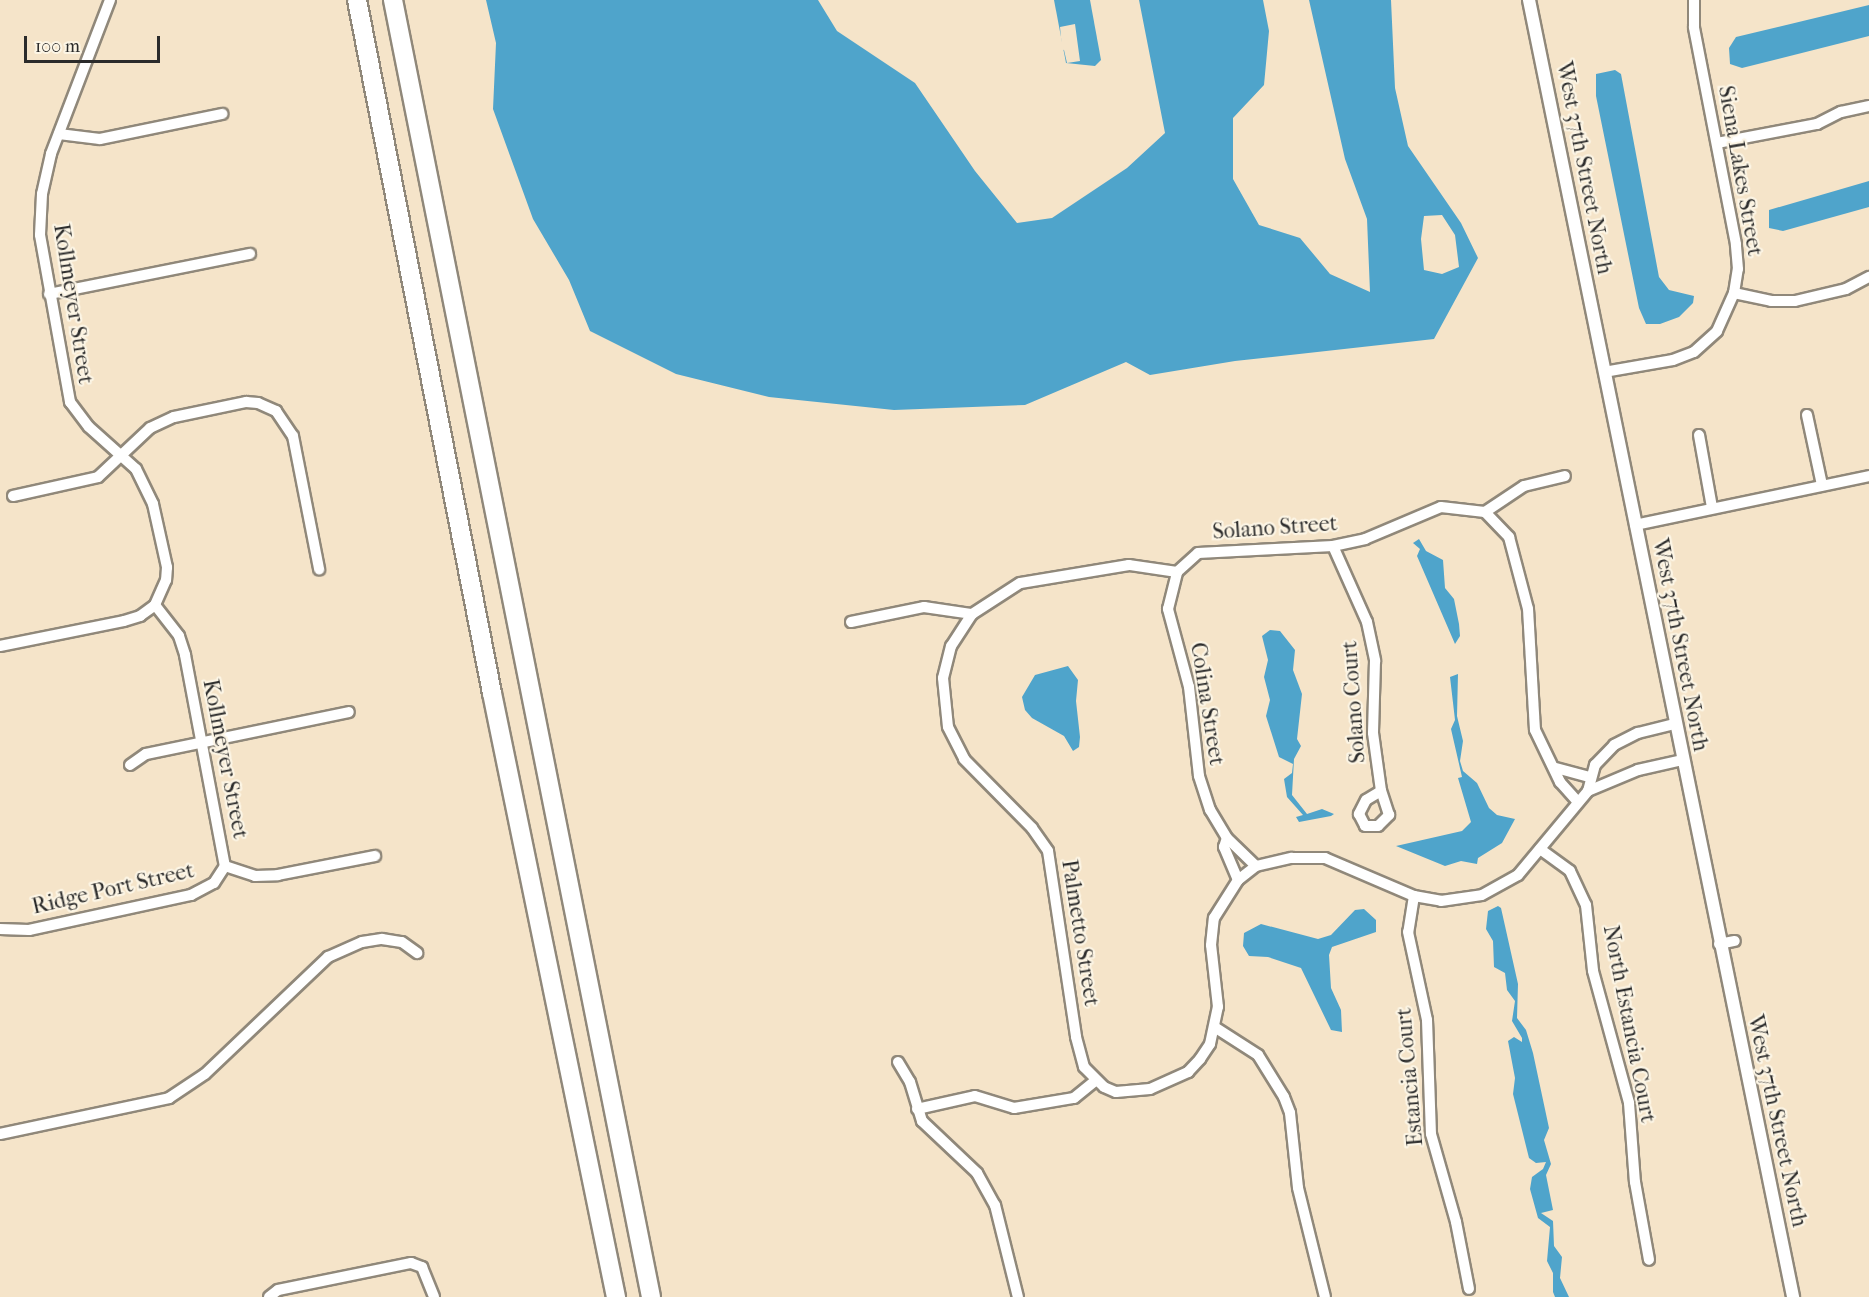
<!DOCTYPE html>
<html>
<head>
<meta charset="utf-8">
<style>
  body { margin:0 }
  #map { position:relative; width:1869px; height:1297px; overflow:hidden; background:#f5e4c9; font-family:"IM FELL French Canon",serif }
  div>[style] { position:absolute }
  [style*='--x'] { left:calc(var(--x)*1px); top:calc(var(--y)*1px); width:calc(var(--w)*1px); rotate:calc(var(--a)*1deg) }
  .water>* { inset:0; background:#4fa4cb }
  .pier>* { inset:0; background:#f5e4c9 }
  .roads { filter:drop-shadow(2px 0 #90887a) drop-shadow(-2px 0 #90887a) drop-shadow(0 2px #90887a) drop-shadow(0 -2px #90887a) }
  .minor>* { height:10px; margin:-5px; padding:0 5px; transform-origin:5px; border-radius:5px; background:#fff }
  .tertiary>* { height:12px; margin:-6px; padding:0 6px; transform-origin:6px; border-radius:6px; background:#fff }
  .motorway>* { height:18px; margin:-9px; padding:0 9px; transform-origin:9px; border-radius:9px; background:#fff }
  span { translate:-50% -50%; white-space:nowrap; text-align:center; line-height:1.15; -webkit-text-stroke:4.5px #fcf5e5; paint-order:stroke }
  .street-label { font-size:22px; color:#2b2b2b }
  .scale { position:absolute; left:24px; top:36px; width:136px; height:27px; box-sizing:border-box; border:3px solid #2b2b2b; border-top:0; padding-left:8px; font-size:18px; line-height:21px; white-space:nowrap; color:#2b2b2b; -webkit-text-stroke:4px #fcf5e5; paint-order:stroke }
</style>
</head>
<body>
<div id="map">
  <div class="water">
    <div style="clip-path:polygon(evenodd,486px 0,818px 0,837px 31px,915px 83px,975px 171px,1017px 223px,1052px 218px,1127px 168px,1165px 133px,1139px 0,1263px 0,1269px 31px,1264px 85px,1233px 118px,1233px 179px,1259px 225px,1300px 238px,1330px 274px,1370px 292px,1367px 219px,1345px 159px,1309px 0,1391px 0,1395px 88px,1408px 146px,1461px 223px,1478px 258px,1434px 339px,1235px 361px,1150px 375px,1126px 362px,1025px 405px,894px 410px,769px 397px,676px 374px,590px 331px,569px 280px,533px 219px,493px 109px,496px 43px,486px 0,1442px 215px,1455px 235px,1459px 267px,1442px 274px,1424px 270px,1421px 239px,1424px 216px,1442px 215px)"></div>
    <div style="clip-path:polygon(1054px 0,1090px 0,1101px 60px,1095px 66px,1066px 63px)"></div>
    <div style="clip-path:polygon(1869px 5px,1869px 36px,1742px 68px,1730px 64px,1729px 48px,1736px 37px)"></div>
    <div style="clip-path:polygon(1615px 70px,1621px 74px,1659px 277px,1669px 290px,1694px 296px,1693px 303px,1679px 317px,1660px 324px,1646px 324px,1639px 308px,1596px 96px,1596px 74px)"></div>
    <div style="clip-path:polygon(1869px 181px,1869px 207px,1783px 231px,1769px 228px,1769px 210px)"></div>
    <div style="clip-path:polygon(1419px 539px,1426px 551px,1443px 560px,1445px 588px,1454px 599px,1459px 624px,1460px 636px,1455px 644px,1417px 556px,1420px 549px,1413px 543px)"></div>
    <div style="clip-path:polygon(1270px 630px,1280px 631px,1295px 650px,1293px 670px,1302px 694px,1297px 739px,1301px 746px,1294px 759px,1292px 795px,1307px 814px,1322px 809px,1334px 814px,1331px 816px,1299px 822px,1296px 817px,1303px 815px,1287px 797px,1284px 779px,1292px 773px,1293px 764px,1279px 757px,1266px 716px,1270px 700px,1264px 677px,1268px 660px,1262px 636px)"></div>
    <div style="clip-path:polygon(1068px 666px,1078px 680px,1076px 701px,1080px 737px,1079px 747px,1073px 751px,1064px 736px,1032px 718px,1025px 710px,1022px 697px,1035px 675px)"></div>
    <div style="clip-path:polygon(1458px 674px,1457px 716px,1463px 741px,1460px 761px,1463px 771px,1477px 783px,1489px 808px,1497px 815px,1515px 819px,1502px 843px,1478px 858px,1477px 864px,1461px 861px,1445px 866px,1396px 846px,1462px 831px,1471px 822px,1458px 778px,1462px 777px,1451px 729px,1455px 720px,1450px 677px)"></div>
    <div style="clip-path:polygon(1498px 906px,1501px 908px,1518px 984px,1517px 1018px,1526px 1030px,1533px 1053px,1549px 1128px,1544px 1140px,1551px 1164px,1546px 1175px,1553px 1210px,1541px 1213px,1553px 1221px,1554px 1246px,1562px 1257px,1560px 1278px,1569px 1297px,1555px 1297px,1553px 1292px,1553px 1273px,1547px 1261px,1550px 1227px,1538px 1218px,1530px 1189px,1532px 1177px,1543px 1169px,1546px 1162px,1536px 1163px,1529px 1158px,1513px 1094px,1515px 1078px,1508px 1041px,1514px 1037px,1522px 1042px,1522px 1038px,1512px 1021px,1515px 1001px,1507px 990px,1505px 973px,1494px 967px,1493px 941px,1486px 929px,1488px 911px)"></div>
    <div style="clip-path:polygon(1364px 909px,1376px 920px,1376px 932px,1332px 947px,1329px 955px,1331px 988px,1341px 1010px,1342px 1032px,1331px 1030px,1301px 968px,1268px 957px,1249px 956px,1243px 946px,1244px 933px,1261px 924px,1318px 939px,1331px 935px,1355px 910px)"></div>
  </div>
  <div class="pier">
    <div style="clip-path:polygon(1075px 24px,1080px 61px,1067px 63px,1064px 50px,1059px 49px,1062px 48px,1060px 27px)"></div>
  </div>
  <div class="roads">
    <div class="minor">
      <div style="--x:110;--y:0;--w:165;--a:111"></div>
      <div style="--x:51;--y:154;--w:41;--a:102.7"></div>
      <div style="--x:42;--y:194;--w:41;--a:92.8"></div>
      <div style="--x:40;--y:235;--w:170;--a:79.8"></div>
      <div style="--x:70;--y:402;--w:31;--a:53"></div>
      <div style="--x:89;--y:427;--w:63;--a:41.8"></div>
      <div style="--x:136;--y:469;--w:39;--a:64"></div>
      <div style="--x:153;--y:504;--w:65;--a:77.5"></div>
      <div style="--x:167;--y:567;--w:13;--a:94"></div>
      <div style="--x:166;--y:580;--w:27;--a:114"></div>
      <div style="--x:155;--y:605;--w:39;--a:52"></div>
      <div style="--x:179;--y:636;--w:20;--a:72"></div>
      <div style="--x:185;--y:655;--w:215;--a:79.3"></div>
      <div style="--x:59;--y:134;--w:41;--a:7"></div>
      <div style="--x:100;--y:139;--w:125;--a:-11.6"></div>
      <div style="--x:1717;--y:143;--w:102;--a:-10.8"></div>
      <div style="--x:1817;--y:124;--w:27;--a:-27"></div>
      <div style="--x:1841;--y:112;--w:29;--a:-12"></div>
      <div style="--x:1734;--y:293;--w:38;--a:12"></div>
      <div style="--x:1771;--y:301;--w:24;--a:0"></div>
      <div style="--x:1795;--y:301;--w:52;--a:-13.2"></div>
      <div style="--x:1846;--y:289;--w:26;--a:-28"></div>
      <div style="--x:49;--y:294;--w:205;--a:-11.3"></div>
      <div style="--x:1604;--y:372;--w:70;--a:-9.9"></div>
      <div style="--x:1673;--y:360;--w:22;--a:-21"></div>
      <div style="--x:1694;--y:352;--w:31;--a:-42"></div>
      <div style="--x:1717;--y:331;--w:42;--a:-65.9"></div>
      <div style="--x:1734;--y:293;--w:24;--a:-81"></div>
      <div style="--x:1738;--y:269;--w:25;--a:-95"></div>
      <div style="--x:1736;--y:244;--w:221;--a:-101"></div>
      <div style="--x:1694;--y:27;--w:27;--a:-90"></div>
      <div style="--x:1807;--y:415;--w:72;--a:77.9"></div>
      <div style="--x:1699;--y:435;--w:73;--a:79.8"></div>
      <div style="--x:13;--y:496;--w:87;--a:-12.6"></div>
      <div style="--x:98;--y:477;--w:71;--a:-43.3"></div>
      <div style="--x:150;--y:428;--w:26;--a:-25"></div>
      <div style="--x:174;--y:417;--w:74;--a:-11.8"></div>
      <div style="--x:246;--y:402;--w:12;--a:5"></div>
      <div style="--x:258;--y:403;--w:20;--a:24"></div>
      <div style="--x:276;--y:411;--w:30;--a:56"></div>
      <div style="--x:293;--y:436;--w:136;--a:78.9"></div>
      <div style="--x:1485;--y:512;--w:47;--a:-33.7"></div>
      <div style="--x:1524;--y:486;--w:42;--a:-13.7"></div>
      <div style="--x:1635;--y:525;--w:239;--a:-11.8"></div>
      <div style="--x:1333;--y:546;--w:83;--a:65.9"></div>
      <div style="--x:1367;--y:622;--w:40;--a:78"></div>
      <div style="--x:1375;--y:661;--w:72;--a:91.6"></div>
      <div style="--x:1373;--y:733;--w:59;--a:82.1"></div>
      <div style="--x:1381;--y:791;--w:17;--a:149"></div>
      <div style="--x:1366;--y:800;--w:16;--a:117"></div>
      <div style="--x:1359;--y:814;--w:13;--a:63"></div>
      <div style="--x:1365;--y:826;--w:13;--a:0"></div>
      <div style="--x:1378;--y:826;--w:16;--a:-45"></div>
      <div style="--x:1389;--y:815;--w:25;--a:-108"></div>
      <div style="--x:1177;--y:572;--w:49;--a:-171.7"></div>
      <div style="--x:1129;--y:565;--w:110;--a:170.6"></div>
      <div style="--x:1020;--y:583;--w:57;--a:147.1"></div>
      <div style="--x:972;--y:614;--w:38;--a:123"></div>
      <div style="--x:951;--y:646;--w:33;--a:104"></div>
      <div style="--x:943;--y:678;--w:49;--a:84.2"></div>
      <div style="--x:948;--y:727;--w:36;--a:63"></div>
      <div style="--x:964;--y:759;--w:97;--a:45.4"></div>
      <div style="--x:1032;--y:828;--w:28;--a:55"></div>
      <div style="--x:1048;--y:851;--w:188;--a:81.4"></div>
      <div style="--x:1076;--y:1037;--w:31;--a:75"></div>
      <div style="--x:1084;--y:1067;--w:28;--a:45"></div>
      <div style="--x:1104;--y:1087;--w:13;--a:23"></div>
      <div style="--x:1116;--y:1092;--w:34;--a:-5"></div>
      <div style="--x:1150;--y:1089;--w:42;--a:-24.1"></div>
      <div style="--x:1188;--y:1072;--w:18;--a:-47"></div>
      <div style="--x:1200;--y:1059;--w:18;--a:-56"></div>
      <div style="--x:1210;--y:1044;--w:38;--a:-78"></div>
      <div style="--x:1218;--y:1007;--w:62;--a:-96.4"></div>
      <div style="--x:1211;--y:945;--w:27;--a:-84"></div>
      <div style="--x:1214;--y:918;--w:45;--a:-57.7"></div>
      <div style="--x:1238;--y:880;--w:23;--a:-38"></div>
      <div style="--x:1256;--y:866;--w:37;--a:-13"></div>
      <div style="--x:1292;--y:858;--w:33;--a:0"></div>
      <div style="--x:1325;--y:858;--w:97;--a:23.1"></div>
      <div style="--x:1414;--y:896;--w:27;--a:10"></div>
      <div style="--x:1441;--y:901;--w:41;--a:-8.3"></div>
      <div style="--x:1482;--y:895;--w:41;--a:-29.1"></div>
      <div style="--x:1518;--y:875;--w:109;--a:-50.2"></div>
      <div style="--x:1588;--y:791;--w:54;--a:-22.8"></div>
      <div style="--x:1638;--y:770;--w:45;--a:-12.8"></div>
      <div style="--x:851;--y:622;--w:75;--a:-11.6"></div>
      <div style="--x:924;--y:607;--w:49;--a:8.3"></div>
      <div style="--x:0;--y:646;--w:126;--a:-11.4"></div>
      <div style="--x:124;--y:621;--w:17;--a:-17"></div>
      <div style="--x:140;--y:616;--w:19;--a:-36"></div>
      <div style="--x:130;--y:765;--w:19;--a:-35"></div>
      <div style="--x:146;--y:754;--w:207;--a:-11.7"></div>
      <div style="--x:1556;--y:768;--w:34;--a:15"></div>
      <div style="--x:1588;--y:791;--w:27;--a:-75"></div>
      <div style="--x:1595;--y:765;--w:28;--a:-46"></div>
      <div style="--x:1614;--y:745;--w:27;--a:-27"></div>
      <div style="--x:1638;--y:733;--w:38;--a:-14"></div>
      <div style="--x:1227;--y:838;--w:33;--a:-121"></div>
      <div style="--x:1210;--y:810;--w:36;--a:-108"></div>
      <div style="--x:1199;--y:776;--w:90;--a:-96.4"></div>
      <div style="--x:1189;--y:687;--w:81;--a:-105.1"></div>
      <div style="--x:1168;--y:609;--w:38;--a:-76"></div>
      <div style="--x:1177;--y:572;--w:28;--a:-42"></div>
      <div style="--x:1198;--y:553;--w:135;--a:-3"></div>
      <div style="--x:1333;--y:546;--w:33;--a:-12"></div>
      <div style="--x:1365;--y:539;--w:82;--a:-22.8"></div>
      <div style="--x:1441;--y:507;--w:44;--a:6.5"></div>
      <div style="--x:1485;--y:512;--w:35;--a:46"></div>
      <div style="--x:1509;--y:537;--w:74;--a:75.2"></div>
      <div style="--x:1528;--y:609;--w:121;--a:86.7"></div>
      <div style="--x:1535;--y:730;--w:58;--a:64.3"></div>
      <div style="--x:1560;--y:782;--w:25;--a:48"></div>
      <div style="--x:1540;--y:849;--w:37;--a:36"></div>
      <div style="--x:1570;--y:871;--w:38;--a:65"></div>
      <div style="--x:1586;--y:905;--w:66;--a:83.9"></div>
      <div style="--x:1593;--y:971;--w:137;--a:74.7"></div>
      <div style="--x:1629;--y:1103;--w:79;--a:85.7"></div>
      <div style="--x:1635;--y:1182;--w:79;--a:79.8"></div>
      <div style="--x:225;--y:866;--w:32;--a:18"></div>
      <div style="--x:255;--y:876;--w:23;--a:-2"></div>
      <div style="--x:278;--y:875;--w:99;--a:-11.1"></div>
      <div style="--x:1238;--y:880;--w:36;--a:-113"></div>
      <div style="--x:1224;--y:847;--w:9;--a:-72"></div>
      <div style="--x:1227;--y:838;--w:40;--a:44"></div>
      <div style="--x:1414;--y:896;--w:36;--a:99"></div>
      <div style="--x:1408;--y:932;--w:90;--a:77.8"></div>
      <div style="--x:1427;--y:1020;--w:114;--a:88"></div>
      <div style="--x:1431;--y:1134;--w:91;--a:74.1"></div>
      <div style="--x:1456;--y:1222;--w:68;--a:79"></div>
      <div style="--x:0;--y:929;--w:29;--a:2"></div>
      <div style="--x:29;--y:930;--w:166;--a:-12.2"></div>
      <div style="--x:191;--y:895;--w:26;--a:-28"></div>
      <div style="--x:214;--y:883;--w:20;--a:-57"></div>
      <div style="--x:1719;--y:944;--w:16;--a:-11"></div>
      <div style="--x:1216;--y:1028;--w:50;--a:32.7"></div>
      <div style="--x:1258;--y:1055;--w:49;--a:58.2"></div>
      <div style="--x:1284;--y:1097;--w:17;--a:69"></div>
      <div style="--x:1290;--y:1113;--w:75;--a:83.9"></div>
      <div style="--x:1298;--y:1188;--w:112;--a:76.1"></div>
      <div style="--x:898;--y:1062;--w:23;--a:59"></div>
      <div style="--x:910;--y:1082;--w:41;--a:72.9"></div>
      <div style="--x:922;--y:1121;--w:76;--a:43.4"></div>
      <div style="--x:977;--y:1173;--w:37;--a:61"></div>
      <div style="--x:995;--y:1205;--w:95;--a:76"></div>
      <div style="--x:917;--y:1109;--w:59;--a:-12.6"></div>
      <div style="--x:975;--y:1096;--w:41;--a:17.1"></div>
      <div style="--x:1014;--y:1108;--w:61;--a:-9.5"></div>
      <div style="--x:1074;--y:1098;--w:27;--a:-39"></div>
      <div style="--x:0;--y:1134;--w:173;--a:-12"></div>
      <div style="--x:169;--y:1098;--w:43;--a:-33.7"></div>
      <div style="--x:205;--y:1074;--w:170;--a:-43.6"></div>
      <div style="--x:328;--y:957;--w:37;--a:-24"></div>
      <div style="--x:362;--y:942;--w:20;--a:-9"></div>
      <div style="--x:382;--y:939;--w:20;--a:9"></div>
      <div style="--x:402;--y:942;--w:19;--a:36"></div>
      <div style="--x:269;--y:1297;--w:11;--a:-38"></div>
      <div style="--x:278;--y:1290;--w:136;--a:-11.5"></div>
      <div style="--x:411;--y:1263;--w:12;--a:20"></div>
      <div style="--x:422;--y:1267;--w:32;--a:68"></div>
    </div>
    <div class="tertiary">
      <div style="--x:1529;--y:0;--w:1324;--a:78.49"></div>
    </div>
    <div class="motorway">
      <div style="--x:357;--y:0;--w:706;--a:78.98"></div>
      <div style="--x:492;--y:693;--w:617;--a:78.4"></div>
      <div style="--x:393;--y:0;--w:1322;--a:78.75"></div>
    </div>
  </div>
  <div class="street-label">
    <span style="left:1584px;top:168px;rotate:79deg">West 37th Street North</span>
    <span style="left:1740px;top:171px;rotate:80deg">Siena Lakes Street</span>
    <span style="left:73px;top:304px;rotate:81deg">Kollmeyer Street</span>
    <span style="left:1275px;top:528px;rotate:-4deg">Solano Street</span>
    <span style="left:1680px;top:645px;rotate:79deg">West 37th Street North</span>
    <span style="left:1354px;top:702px;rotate:-94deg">Solano Court</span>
    <span style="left:1207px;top:704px;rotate:81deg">Colina Street</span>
    <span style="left:225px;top:759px;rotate:79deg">Kollmeyer Street</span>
    <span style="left:113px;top:889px;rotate:-13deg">Ridge Port Street</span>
    <span style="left:1080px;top:933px;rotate:81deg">Palmetto Street</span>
    <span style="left:1629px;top:1024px;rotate:79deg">North Estancia Court</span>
    <span style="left:1410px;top:1077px;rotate:-95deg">Estancia Court</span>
    <span style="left:1777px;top:1121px;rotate:78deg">West 37th Street North</span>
  </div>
  <div class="scale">100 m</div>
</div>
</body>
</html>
